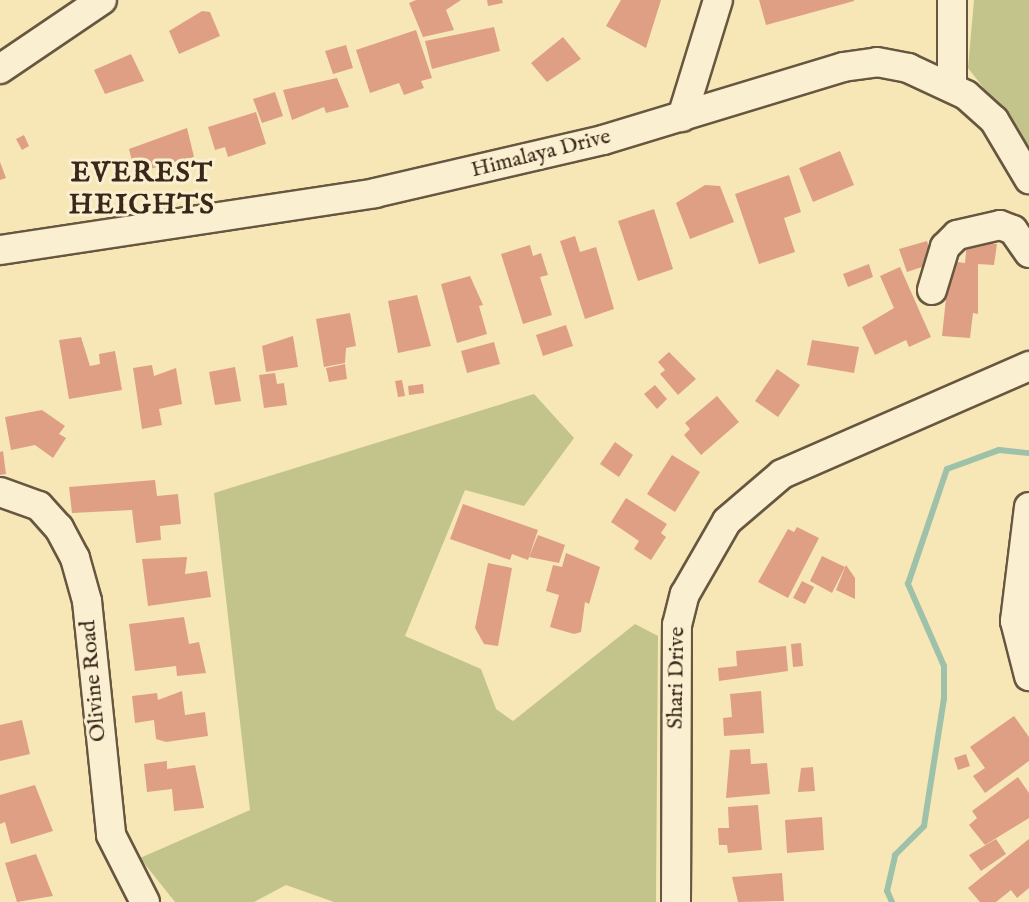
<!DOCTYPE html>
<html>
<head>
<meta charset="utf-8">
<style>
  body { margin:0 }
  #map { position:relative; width:1029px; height:902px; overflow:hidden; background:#f7e7b7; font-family:"IM FELL English",serif }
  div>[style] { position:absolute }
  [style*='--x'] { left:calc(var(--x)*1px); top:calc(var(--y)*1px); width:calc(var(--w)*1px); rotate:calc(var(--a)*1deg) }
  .green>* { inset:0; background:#c2c48b }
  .stream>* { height:6px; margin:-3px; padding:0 3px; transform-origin:3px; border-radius:3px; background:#9ec1a9 }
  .building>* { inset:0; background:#df9f85 }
  .roads { filter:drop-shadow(2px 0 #685740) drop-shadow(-2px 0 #685740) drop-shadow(0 2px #685740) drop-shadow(0 -2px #685740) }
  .minor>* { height:28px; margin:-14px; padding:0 14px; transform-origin:14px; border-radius:14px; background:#faefd0 }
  span { translate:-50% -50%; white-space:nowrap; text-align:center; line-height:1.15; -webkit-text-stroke:6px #faefd0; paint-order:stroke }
  .street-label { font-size:22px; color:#392719 }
  .district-label { font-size:28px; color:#392719; font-weight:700; letter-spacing:1.5px }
</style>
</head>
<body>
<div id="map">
  <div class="green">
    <div style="clip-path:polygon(974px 0,1029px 0,1029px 146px,968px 68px)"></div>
    <div style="clip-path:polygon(534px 394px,574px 438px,524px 506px,465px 490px,405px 636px,481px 669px,496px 709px,513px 721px,635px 624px,658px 636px,656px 902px,334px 902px,286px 885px,254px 902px,175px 902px,140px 858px,250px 810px,214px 493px)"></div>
  </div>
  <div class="stream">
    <div style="--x:892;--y:902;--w:12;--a:-114"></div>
    <div style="--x:887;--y:891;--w:37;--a:-77"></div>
    <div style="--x:895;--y:855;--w:41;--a:-45"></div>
    <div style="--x:924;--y:826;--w:129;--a:-81.1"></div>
    <div style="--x:944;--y:699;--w:33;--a:-90"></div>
    <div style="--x:944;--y:666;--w:90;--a:-113.7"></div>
    <div style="--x:908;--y:584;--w:121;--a:-71.3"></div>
    <div style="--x:947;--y:469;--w:55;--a:-20.1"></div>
    <div style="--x:999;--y:450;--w:30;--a:6"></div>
  </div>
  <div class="building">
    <div style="clip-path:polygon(416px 0,461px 0,446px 10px,454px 30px,423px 37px,409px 3px)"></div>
    <div style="clip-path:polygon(487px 0,502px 0,503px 3px,488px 6px)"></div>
    <div style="clip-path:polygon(621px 0,661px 0,646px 48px,606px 26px)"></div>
    <div style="clip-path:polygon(759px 0,854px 0,854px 1px,766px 25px)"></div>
    <div style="clip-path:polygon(202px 11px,210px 12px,220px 36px,179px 54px,169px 31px)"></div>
    <div style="clip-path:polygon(494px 27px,500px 51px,432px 69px,425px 41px)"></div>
    <div style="clip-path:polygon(416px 30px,432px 78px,421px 81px,424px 88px,404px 95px,399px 83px,370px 93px,356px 50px)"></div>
    <div style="clip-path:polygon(563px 37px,581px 59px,547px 82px,531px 63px)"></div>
    <div style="clip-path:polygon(346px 45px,353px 68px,333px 74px,325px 51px)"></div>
    <div style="clip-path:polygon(131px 54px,144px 81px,105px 94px,94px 70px)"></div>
    <div style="clip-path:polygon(337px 78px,349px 107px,326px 113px,324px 107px,292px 120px,283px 90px)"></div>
    <div style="clip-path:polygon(275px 92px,283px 116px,262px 123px,253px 99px)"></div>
    <div style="clip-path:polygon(256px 112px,266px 144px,228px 157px,225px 147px,215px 150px,208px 127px)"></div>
    <div style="clip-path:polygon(187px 128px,194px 157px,135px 173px,129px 149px)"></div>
    <div style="clip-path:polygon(24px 135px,29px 146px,22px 150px,16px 139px)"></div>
    <div style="clip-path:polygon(840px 151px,854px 185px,813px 202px,799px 168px)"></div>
    <div style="clip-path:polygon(0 162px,6px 178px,0 180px)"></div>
    <div style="clip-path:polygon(789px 175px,801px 212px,784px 218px,795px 252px,759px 264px,735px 194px)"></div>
    <div style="clip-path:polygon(705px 185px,720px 186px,734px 222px,690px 239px,676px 203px)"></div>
    <div style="clip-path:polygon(654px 209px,673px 269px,638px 281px,618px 221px)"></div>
    <div style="clip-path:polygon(575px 236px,580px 252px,596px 247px,614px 309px,585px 319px,560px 241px)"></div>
    <div style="clip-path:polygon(927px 241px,934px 263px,907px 272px,899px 249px)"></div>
    <div style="clip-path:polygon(967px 241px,997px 244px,994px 265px,978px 264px,978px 314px,973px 313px,970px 338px,942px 336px,950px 261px,965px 263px)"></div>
    <div style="clip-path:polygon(530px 245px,533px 256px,541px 253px,548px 275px,540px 277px,552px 315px,523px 324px,501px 254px)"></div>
    <div style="clip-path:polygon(869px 264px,873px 277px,848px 287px,843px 274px)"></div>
    <div style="clip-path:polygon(900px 267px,931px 337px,909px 347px,906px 340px,875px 355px,862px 327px,894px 308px,880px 276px)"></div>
    <div style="clip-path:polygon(470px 276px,483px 305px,479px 306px,487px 334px,457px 343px,441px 284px)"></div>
    <div style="clip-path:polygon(417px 295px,431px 346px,398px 353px,388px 301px)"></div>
    <div style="clip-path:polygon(350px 313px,356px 346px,346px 348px,345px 363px,324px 367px,316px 319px)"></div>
    <div style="clip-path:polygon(566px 325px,573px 346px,543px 356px,536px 335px)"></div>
    <div style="clip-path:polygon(293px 336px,298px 367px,266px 372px,262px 346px)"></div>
    <div style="clip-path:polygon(81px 337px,90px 366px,100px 364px,99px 354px,115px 351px,122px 390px,69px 399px,59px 340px)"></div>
    <div style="clip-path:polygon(812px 340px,859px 347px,854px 373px,807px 365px)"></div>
    <div style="clip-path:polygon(494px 342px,500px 364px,467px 373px,461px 351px)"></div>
    <div style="clip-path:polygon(669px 352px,696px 379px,678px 395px,660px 374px,665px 370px,658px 362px)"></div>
    <div style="clip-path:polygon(345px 364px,347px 379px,329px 382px,326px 368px)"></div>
    <div style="clip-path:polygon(152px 365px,154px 376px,176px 368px,182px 404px,159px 409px,162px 425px,142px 429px,133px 368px)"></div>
    <div style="clip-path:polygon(235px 367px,241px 401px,215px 405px,209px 372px)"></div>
    <div style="clip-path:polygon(777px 369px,800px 385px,778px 417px,755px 401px)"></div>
    <div style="clip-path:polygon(275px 373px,277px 384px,284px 383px,287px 405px,264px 408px,259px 375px)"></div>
    <div style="clip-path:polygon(402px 380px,405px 396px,398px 397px,395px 381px)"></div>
    <div style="clip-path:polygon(423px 384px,424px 393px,409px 395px,408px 386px)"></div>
    <div style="clip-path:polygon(655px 385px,667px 399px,657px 409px,644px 394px)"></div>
    <div style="clip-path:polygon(717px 396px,739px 422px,701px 455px,684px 435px,690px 429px,685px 423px)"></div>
    <div style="clip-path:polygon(42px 410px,65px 426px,59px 434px,66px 438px,53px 458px,35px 445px,11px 450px,5px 417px)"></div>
    <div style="clip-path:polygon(615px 442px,633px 455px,619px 477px,600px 464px)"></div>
    <div style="clip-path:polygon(3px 451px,6px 474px,0 475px,0 452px)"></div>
    <div style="clip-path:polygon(672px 455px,700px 472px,675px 512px,647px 494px)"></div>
    <div style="clip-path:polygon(155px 480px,157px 496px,178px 494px,181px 524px,160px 526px,161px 540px,136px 543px,132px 510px,72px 513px,69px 487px)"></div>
    <div style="clip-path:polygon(626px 498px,667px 524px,661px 533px,666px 537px,651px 560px,634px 549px,639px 541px,611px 522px)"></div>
    <div style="clip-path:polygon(463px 504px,538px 530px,528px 560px,512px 554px,510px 560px,450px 539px)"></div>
    <div style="clip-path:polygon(797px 527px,819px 538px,788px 598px,758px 582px,788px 529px,794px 532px)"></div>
    <div style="clip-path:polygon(538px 535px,565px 545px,559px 563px,529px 557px)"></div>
    <div style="clip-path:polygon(566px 553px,600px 567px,589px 604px,585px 602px,581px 632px,574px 634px,550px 627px,559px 595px,546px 591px,553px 565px,562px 567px)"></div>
    <div style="clip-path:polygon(822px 556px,845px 567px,832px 593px,810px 581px)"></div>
    <div style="clip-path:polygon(187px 557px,185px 574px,207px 571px,211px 597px,148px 606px,142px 559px)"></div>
    <div style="clip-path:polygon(488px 563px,512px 568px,498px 646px,484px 644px,475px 628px)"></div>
    <div style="clip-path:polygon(846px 565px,855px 578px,855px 599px,836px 590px)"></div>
    <div style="clip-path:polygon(802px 581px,814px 587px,805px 604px,793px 598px)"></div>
    <div style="clip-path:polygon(184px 617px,189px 644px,199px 642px,206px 673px,177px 676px,176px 666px,135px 671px,129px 624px)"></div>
    <div style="clip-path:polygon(801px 643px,803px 666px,793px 667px,791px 644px)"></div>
    <div style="clip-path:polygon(786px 646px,788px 671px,719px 681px,718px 668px,737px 666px,736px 651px)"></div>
    <div style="clip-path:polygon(182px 691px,185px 715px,205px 712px,208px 736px,166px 742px,156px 739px,154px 720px,135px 723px,132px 696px,157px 693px,158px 700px)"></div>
    <div style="clip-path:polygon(761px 691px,764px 733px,724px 736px,723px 718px,732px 717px,730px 694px)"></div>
    <div style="clip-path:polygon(1014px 716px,1029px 737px,1029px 761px,985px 793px,973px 776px,985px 768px,970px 747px)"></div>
    <div style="clip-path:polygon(22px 720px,30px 754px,0 761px,0 725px)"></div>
    <div style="clip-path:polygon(750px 749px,751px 764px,767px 763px,770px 794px,726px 798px,730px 750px)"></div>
    <div style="clip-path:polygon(966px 754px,970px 766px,958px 770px,954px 758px)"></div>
    <div style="clip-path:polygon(167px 761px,167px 769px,195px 765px,204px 808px,174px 811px,172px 789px,147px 792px,144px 764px)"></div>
    <div style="clip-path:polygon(813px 767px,815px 791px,798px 792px,801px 768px)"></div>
    <div style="clip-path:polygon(1018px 777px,1029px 793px,1029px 818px,985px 845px,969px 825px,977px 818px,972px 811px)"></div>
    <div style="clip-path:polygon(35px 785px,53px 831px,11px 844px,5px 822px,0 824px,0 795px)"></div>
    <div style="clip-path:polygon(758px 805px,762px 850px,728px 853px,727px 845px,719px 845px,718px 828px,729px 828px,728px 807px)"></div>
    <div style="clip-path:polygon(822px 817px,824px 850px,787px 853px,785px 820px)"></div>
    <div style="clip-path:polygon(996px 839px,1006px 854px,981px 871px,969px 855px)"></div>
    <div style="clip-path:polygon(1029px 839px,1029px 888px,1017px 898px,1011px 890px,996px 902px,980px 902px,968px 888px)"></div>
    <div style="clip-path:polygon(36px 854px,53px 896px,17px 902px,5px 863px)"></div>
    <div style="clip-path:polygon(782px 873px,784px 901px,738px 902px,732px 877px)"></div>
  </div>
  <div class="roads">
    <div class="minor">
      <div style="--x:0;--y:69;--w:123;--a:-34.1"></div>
      <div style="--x:952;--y:85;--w:85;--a:-90"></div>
      <div style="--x:682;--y:117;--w:122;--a:-72.9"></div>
      <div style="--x:0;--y:250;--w:379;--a:-8.6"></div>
      <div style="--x:375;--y:193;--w:234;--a:-13.1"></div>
      <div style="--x:603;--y:140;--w:251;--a:-16.9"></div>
      <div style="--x:843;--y:67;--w:34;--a:-8"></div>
      <div style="--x:877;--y:62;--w:32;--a:11"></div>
      <div style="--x:908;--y:68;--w:64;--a:25"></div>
      <div style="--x:966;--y:95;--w:38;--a:42"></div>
      <div style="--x:994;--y:120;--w:69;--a:59.3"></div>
      <div style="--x:932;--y:290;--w:45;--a:-73.2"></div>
      <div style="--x:945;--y:247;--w:17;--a:-45"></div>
      <div style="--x:957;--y:235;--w:44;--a:-13.1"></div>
      <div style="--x:1000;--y:225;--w:14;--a:21"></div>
      <div style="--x:1013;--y:230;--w:28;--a:55"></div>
      <div style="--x:0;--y:492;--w:41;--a:19.7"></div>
      <div style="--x:39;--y:506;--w:30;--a:48"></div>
      <div style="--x:59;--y:528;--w:34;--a:62"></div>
      <div style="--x:75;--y:558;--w:45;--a:74.4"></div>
      <div style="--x:87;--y:601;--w:235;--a:84.1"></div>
      <div style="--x:111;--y:835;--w:75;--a:63.1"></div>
      <div style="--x:1029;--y:507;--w:115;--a:97"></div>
      <div style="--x:1015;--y:621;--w:57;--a:75.7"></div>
      <div style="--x:676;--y:902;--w:277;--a:-89.8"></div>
      <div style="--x:677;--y:625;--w:32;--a:-76"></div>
      <div style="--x:685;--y:594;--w:84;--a:-60.1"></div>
      <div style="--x:727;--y:521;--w:72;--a:-40.5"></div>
      <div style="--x:782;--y:474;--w:270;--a:-23.6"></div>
    </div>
  </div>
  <div class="street-label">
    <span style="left:541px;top:154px;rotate:-14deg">Himalaya Drive</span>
    <span style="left:677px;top:678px;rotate:-89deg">Shari Drive</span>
    <span style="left:94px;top:681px;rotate:-95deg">Olivine Road</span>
  </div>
  <div class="district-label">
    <span style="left:142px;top:190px">EVEREST<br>HEIGHTS</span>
  </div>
</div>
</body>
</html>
